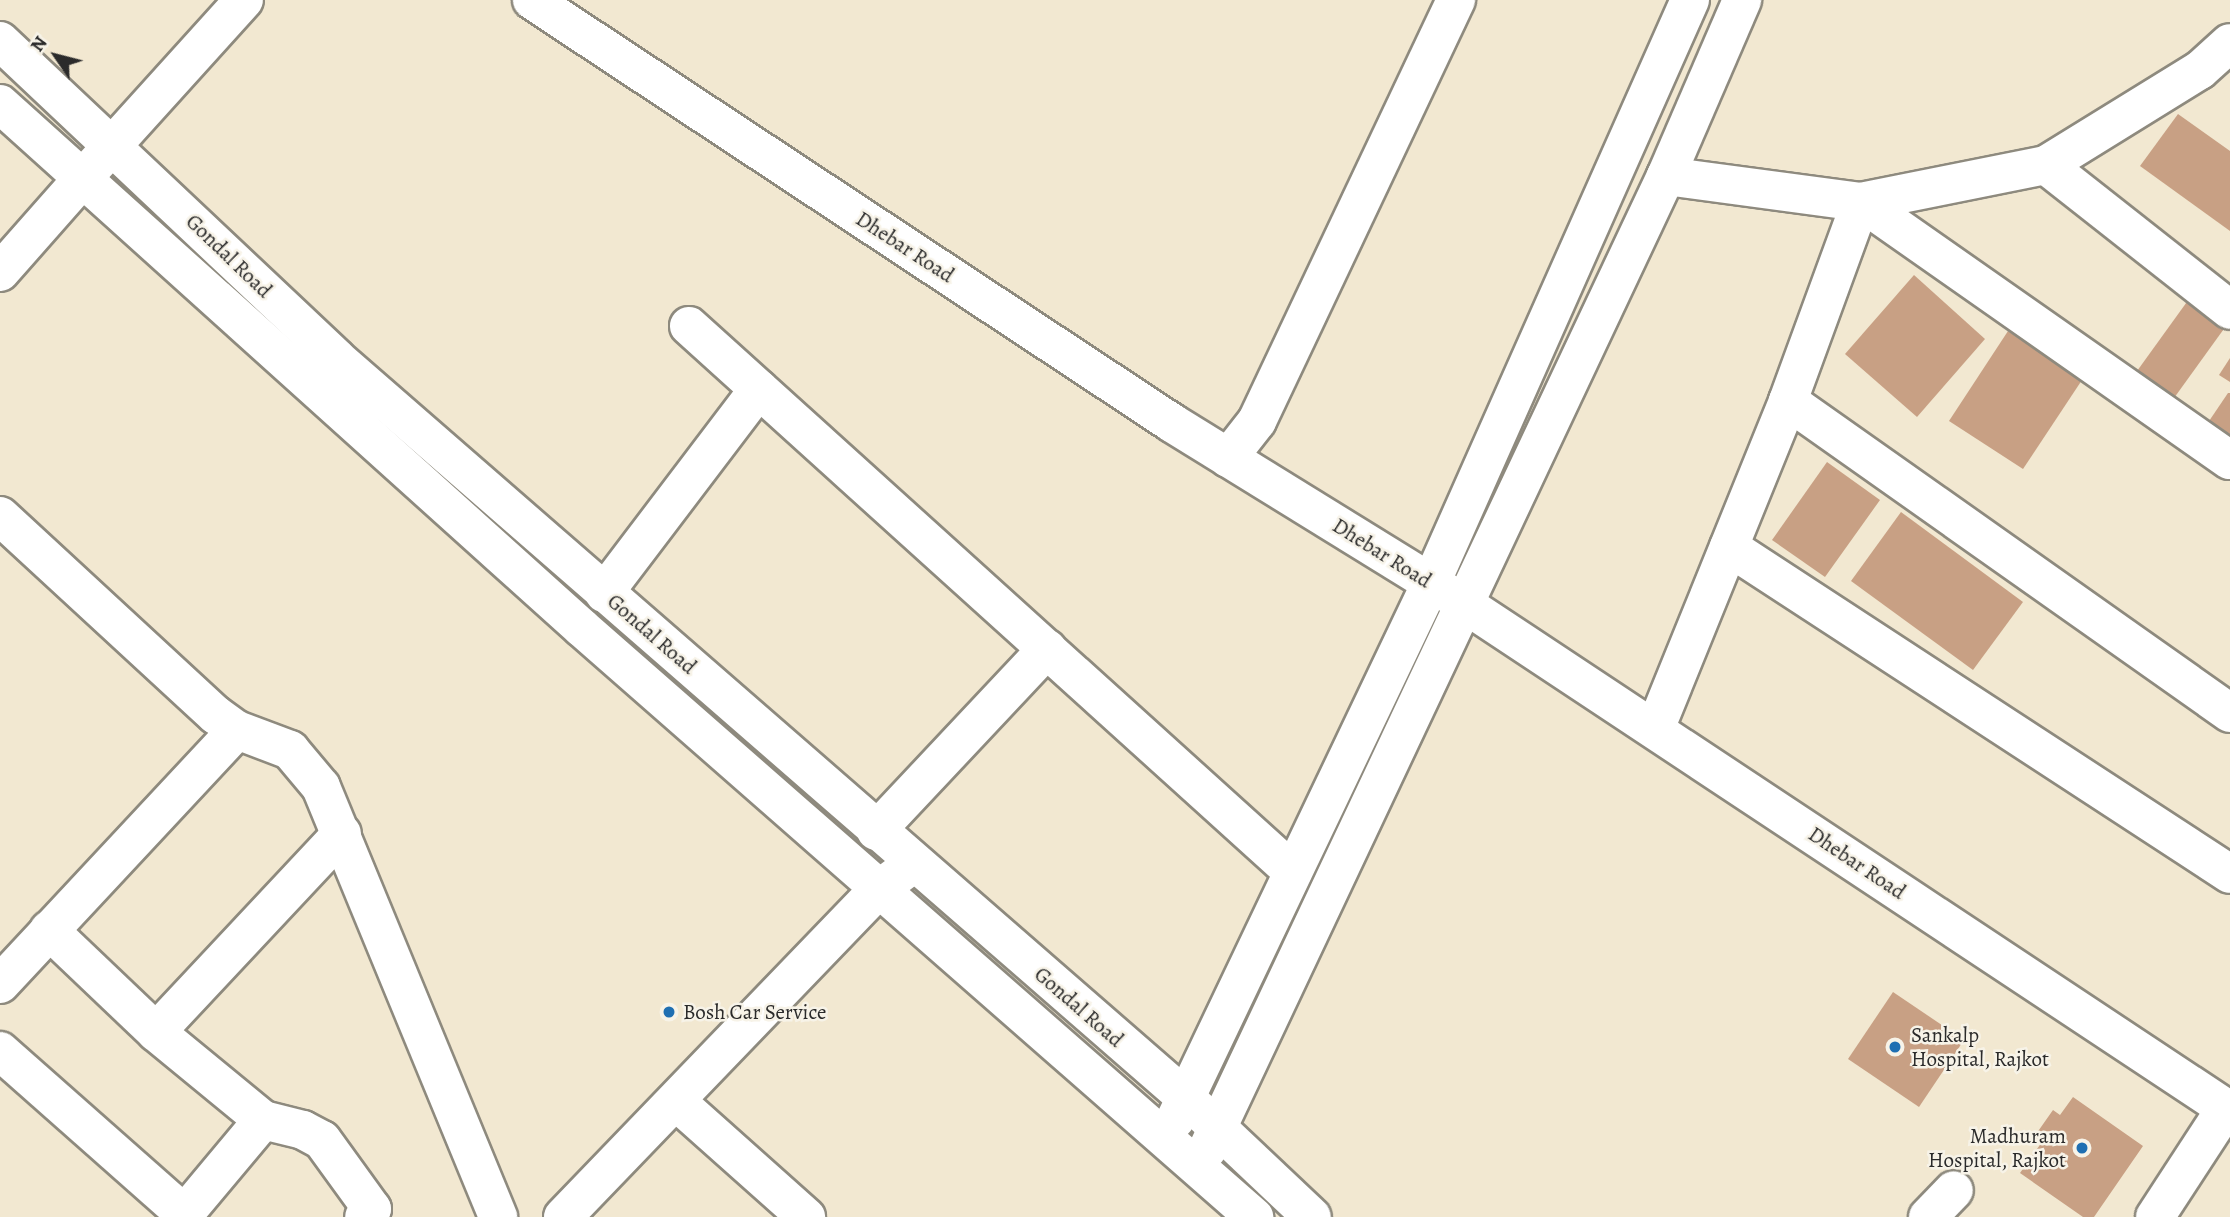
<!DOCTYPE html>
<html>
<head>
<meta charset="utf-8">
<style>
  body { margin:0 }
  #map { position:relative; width:2230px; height:1217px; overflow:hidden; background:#f2e8d1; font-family:Alegreya,serif }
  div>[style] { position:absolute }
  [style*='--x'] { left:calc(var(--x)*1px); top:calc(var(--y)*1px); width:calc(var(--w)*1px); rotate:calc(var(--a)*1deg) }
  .building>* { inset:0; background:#c8a084 }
  .roads { filter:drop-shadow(2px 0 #8e8a7e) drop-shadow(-2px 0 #8e8a7e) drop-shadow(0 2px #8e8a7e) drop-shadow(0 -2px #8e8a7e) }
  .minor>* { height:38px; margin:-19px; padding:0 19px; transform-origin:19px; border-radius:19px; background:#fff }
  .major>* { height:38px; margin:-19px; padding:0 19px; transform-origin:19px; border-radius:19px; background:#fff }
  .dots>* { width:19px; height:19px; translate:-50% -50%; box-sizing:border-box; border:4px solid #f7f3e8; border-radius:50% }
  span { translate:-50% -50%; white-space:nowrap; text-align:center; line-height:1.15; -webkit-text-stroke:5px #f7f3e8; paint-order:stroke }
  .street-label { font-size:21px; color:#2b2b2b }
  .poi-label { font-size:21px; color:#2b2b2b }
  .left { translate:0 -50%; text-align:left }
  .right { translate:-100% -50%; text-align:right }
  .north { position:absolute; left:21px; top:21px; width:70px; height:70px; -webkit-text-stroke:5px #f7f3e8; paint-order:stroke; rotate:305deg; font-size:19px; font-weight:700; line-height:28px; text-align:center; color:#2b2b2b }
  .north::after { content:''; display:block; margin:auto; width:24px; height:32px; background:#2b2b2b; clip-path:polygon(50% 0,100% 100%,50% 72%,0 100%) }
</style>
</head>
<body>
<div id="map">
  <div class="building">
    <div style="clip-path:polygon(2178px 114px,2230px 151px,2230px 231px,2140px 166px)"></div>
    <div style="clip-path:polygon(1914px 275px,1985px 339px,1917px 417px,1845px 354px)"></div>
    <div style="clip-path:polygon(2189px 299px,2226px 326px,2169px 405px,2132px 378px)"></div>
    <div style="clip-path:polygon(2008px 331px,2082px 380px,2023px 469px,1949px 421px)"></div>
    <div style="clip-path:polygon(2230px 358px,2230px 382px,2219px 375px)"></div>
    <div style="clip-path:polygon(2228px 393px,2230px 393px,2230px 444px,2205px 427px)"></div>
    <div style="clip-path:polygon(1827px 462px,1880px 500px,1825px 577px,1772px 540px)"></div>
    <div style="clip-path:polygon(1901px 512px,2023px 602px,1973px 670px,1851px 581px)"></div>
    <div style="clip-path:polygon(1893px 992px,1964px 1040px,1919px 1107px,1848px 1059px)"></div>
    <div style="clip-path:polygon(2073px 1097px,2143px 1146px,2094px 1217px,2083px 1217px,2020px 1173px,2042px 1142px,2034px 1137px,2053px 1110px,2060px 1115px)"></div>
  </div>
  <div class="roads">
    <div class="minor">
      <div style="--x:532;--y:0;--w:767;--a:33.46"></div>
      <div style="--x:1172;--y:423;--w:342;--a:31.7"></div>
      <div style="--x:1463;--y:603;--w:920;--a:33.52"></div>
      <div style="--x:2046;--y:165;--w:234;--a:38.2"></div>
      <div style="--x:1666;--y:176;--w:197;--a:7.6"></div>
      <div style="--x:1861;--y:202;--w:189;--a:-11.3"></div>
      <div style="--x:2046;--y:165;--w:181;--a:-31.7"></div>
      <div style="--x:2200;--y:70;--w:40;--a:-42"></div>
      <div style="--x:83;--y:178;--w:240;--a:-47.9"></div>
      <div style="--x:689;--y:326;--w:814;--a:42.11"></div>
      <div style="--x:1788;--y:401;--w:541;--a:35.22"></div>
      <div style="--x:1228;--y:458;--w:47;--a:-51.9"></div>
      <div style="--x:1257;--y:421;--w:466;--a:-64.7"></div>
      <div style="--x:0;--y:516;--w:294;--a:42.7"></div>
      <div style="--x:216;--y:715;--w:26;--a:36"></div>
      <div style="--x:237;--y:730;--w:57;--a:20.7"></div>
      <div style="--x:290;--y:750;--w:48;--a:50"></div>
      <div style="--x:321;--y:787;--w:465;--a:67.6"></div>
      <div style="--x:1729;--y:547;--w:598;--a:33.13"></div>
      <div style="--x:604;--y:593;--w:256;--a:-52.8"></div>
      <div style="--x:1655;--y:729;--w:354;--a:-67.9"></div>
      <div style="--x:1788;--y:401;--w:212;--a:-69.9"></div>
      <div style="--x:1861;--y:202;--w:450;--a:35"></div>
      <div style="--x:876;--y:831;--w:250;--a:-46.8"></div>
      <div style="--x:49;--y:930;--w:148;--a:43.6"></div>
      <div style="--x:156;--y:1032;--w:139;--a:39.4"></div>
      <div style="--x:263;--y:1120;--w:126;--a:129.9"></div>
      <div style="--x:0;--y:984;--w:347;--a:-47"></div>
      <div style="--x:156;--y:1032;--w:272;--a:-46.9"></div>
      <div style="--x:0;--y:1051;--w:246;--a:41.5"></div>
      <div style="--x:677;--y:1102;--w:173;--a:41.7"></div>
      <div style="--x:263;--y:1120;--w:41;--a:14"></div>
      <div style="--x:303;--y:1130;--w:21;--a:28"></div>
      <div style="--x:322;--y:1140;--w:85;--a:54.1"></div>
      <div style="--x:372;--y:1209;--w:11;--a:135"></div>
      <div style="--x:563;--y:1217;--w:454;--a:-46.1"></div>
      <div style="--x:878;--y:890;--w:45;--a:-36.9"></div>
      <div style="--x:1928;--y:1217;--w:37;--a:-46"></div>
      <div style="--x:2155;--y:1217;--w:130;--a:-56.9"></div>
    </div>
    <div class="major">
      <div style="--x:0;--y:41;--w:462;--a:43.3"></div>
      <div style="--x:336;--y:358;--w:1127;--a:41.04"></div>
      <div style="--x:1186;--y:1098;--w:173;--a:43.4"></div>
      <div style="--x:0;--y:104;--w:783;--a:42"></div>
      <div style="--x:582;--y:628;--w:894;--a:41.23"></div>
      <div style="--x:0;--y:272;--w:125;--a:-48.6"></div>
      <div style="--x:1175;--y:1120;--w:595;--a:-64.51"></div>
      <div style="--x:1431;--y:583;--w:638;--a:-66.05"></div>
      <div style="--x:1207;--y:1150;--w:1077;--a:-64.77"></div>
      <div style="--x:1666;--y:176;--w:192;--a:-66.6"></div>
    </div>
  </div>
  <div class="dots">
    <div style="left:669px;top:1012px;background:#1f6fb2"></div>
    <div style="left:1895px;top:1047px;background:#1f6fb2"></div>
    <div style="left:2082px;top:1148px;background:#1f6fb2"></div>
  </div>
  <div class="street-label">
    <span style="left:905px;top:247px;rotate:33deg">Dhebar Road</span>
    <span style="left:229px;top:256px;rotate:44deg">Gondal Road</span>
    <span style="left:1382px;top:553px;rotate:32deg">Dhebar Road</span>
    <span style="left:652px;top:634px;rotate:41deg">Gondal Road</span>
    <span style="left:1857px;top:863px;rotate:34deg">Dhebar Road</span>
    <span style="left:1079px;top:1007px;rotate:41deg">Gondal Road</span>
  </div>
  <div class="poi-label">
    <span class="left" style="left:683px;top:1012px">Bosh Car Service</span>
    <span class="left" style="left:1911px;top:1047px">Sankalp<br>Hospital, Rajkot</span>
    <span class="right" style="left:2066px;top:1148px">Madhuram<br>Hospital, Rajkot</span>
  </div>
  <div class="north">N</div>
</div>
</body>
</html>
